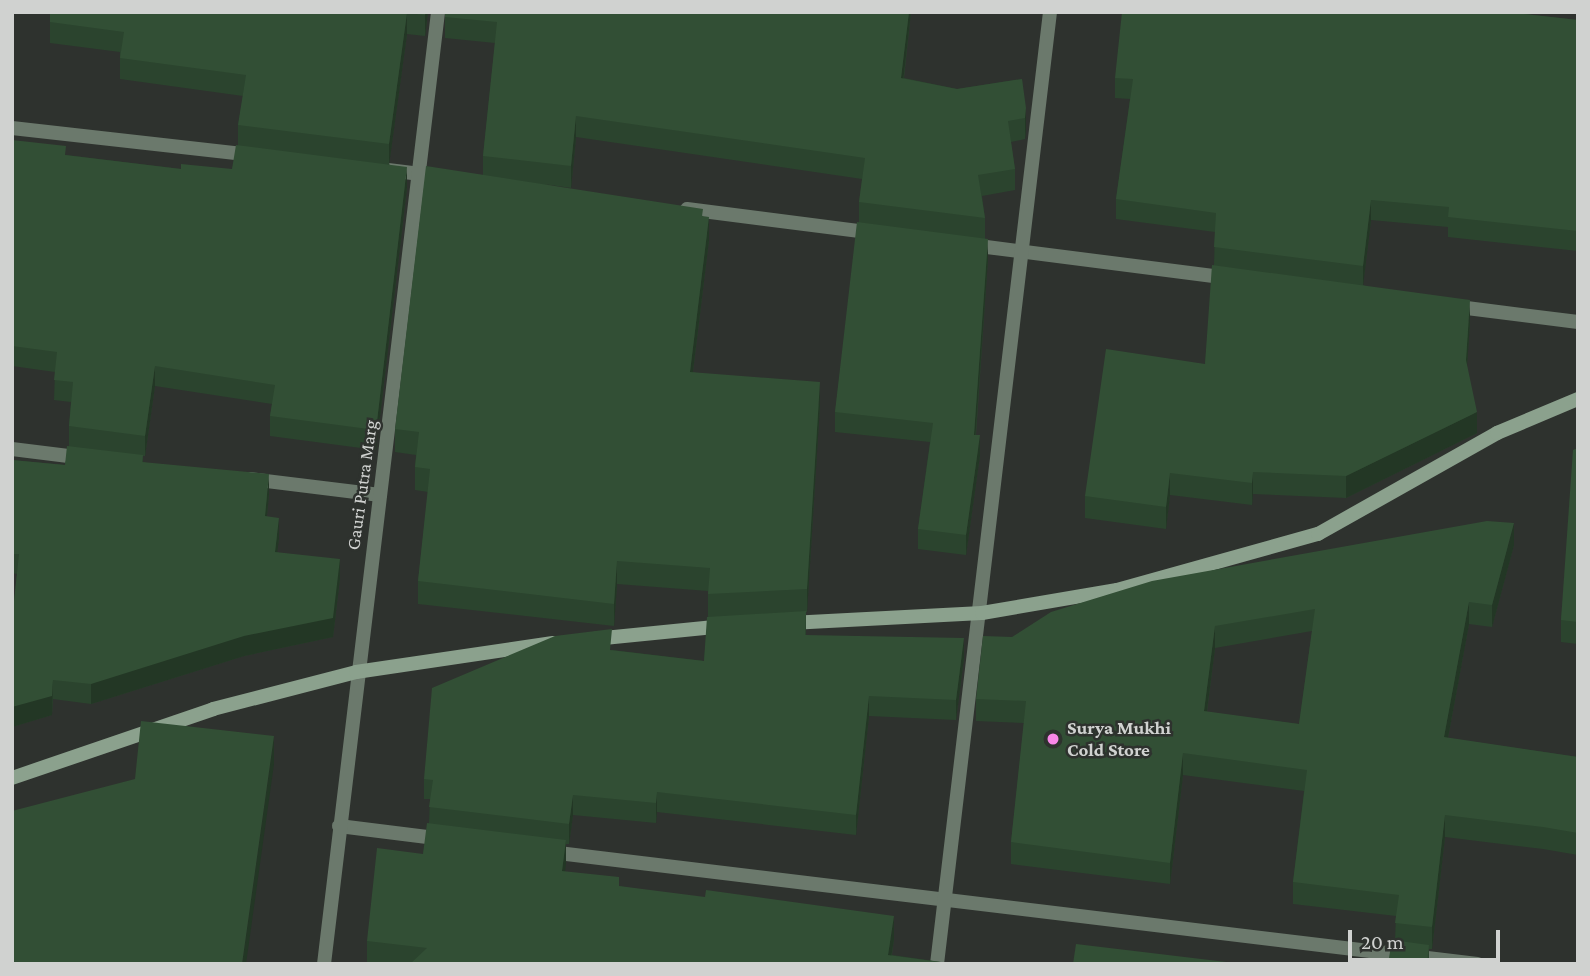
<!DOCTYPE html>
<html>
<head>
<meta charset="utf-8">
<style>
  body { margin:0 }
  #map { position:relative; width:1590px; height:976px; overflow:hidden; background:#2e322e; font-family:"Crimson Pro",serif }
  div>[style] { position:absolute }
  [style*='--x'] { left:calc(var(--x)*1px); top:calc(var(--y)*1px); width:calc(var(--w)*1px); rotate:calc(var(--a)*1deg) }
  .minor>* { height:14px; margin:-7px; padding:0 7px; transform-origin:7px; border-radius:7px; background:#6b796c }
  .secondary>* { height:14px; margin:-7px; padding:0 7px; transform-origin:7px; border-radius:7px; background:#8ba18d }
  .wall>* { inset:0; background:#2b442e }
  .shaded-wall>* { inset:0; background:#233725 }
  .building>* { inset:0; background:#324f35 }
  .dots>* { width:19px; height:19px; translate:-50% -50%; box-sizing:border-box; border:4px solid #2e322e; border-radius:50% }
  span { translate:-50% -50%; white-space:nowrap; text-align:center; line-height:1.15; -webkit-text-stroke:5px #2e322e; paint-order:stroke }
  .street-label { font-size:19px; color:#d0d2d0 }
  .poi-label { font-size:19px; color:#d0d2d0; font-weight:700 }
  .left { translate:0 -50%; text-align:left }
  .frame { position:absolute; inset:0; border:14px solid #d0d2d0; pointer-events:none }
  .scale { position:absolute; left:1348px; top:930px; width:152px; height:32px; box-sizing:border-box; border:4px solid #d0d2d0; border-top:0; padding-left:9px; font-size:21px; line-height:24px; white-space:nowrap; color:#d0d2d0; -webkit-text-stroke:5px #2e322e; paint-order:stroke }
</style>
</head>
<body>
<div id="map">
  <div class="minor">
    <div style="--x:12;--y:128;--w:243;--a:6.4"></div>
    <div style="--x:388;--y:170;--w:57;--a:7"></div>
    <div style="--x:687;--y:209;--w:190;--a:7.3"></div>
    <div style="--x:971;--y:245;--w:260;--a:7.3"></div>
    <div style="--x:1451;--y:306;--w:128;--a:7.2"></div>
    <div style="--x:12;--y:449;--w:73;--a:7.1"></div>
    <div style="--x:250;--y:479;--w:131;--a:7"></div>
    <div style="--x:339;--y:826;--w:105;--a:7.1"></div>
    <div style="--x:550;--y:852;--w:934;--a:6.89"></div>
    <div style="--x:324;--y:964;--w:959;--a:-83.17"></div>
    <div style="--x:937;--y:964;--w:959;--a:-83.23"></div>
  </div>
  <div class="secondary">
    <div style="--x:790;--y:623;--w:192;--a:-3"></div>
    <div style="--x:982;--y:613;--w:137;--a:-9.7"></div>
    <div style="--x:1117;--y:590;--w:209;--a:-15.6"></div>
    <div style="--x:1318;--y:534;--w:206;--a:-29.4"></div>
    <div style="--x:1497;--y:433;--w:88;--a:-22.8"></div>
    <div style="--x:594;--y:639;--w:131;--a:-5.7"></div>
    <div style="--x:12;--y:778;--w:213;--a:-18.9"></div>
    <div style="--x:213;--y:709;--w:148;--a:-14.5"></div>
    <div style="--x:356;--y:672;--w:199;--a:-8.4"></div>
  </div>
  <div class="wall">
    <div style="clip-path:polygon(50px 12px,428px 12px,425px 36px,407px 34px,389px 164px,407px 187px,376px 450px,270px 436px,270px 416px,272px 404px,155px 386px,145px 456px,143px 456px,143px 462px,269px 494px,267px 516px,279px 538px,277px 552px,340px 578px,333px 637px,244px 656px,91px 704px,53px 699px,52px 715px,12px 727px,12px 620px,17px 574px,12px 573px,12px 460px,65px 465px,69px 446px,69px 426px,71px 402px,54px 400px,55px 372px,12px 366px,12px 140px,66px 155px,181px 169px,232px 169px,238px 146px,238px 125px,243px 96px,120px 79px,120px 52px,50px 43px)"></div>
    <div style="clip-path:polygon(445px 12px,911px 12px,904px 78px,957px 89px,1022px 79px,1026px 129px,1025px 139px,1011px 142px,1015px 169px,1015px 190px,982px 196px,985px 218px,985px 238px,988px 259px,976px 435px,980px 455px,966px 555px,918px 549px,918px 529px,930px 442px,835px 432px,835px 412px,859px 223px,859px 202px,862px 179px,576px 137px,571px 188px,543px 184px,703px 216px,709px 240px,693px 372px,820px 405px,807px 612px,806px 612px,806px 635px,964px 657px,956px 720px,869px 716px,856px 835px,657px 812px,656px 823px,573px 815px,569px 844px,566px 844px,565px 872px,619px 886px,894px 939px,892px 955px,955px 964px,367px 964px,367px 941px,423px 854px,429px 823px,430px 799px,424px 799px,424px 779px,612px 650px,704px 661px,708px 617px,708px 591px,617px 584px,614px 626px,418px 604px,418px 581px,428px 492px,415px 490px,415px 467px,416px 455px,395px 452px,395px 429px,483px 175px,483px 156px,495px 43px,445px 38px)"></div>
    <div style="clip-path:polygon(1526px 12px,1526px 14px,1578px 20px,1578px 251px,1448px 237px,1448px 227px,1371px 220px,1363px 285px,1470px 322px,1467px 365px,1477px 433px,1346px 498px,1253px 494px,1252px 505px,1170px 495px,1166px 529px,1085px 518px,1085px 496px,1205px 364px,1214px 265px,1215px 232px,1116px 219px,1116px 199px,1130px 99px,1115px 98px,1115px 78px)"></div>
    <div style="clip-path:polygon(1578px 448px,1578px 644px,1561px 642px,1561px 620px)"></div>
    <div style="clip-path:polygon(evenodd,1514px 545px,1492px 627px,1469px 624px,1448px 738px,1578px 757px,1578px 855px,1543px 849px,1445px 837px,1432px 949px,1429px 949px,1429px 964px,1395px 940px,1396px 916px,1293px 904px,1293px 882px,1304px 791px,1183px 775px,1170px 884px,1011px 864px,1011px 842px,1024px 723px,976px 721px,976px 699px,1012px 637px,1514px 545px,1312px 631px,1299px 724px,1207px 712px,1215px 648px,1312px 631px)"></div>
  </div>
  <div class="shaded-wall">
    <div style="clip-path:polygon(426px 12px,428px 12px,425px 36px,425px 15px)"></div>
    <div style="clip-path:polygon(909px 12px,911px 12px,901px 99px,901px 78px)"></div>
    <div style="clip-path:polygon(407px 13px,407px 34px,389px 165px,389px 144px)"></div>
    <div style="clip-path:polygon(1026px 108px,1026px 129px,1025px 139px,1025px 118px)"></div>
    <div style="clip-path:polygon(576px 116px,576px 137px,571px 188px,571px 166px)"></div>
    <div style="clip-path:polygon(407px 167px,407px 187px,376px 450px,376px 430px)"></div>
    <div style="clip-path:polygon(1371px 200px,1371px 220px,1363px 286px,1363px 266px)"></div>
    <div style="clip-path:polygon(709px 217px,709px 240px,690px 395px,690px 372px)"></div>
    <div style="clip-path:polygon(988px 239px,988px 259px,974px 455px,974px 435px)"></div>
    <div style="clip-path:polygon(1470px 300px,1470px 322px,1466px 382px,1466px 360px)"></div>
    <div style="clip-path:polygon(155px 366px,155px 386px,145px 456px,145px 436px)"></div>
    <div style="clip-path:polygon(820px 382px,820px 405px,807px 612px,807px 589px)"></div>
    <div style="clip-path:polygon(1477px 412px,1477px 433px,1346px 498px,1346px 476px)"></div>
    <div style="clip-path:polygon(980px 435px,980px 455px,966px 555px,966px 535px)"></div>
    <div style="clip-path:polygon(1253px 472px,1253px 494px,1252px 505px,1252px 483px)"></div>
    <div style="clip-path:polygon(1170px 473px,1170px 495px,1166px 529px,1166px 507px)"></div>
    <div style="clip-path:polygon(269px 474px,269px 494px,265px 536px,265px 516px)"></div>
    <div style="clip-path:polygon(279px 518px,279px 538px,275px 571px,275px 552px)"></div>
    <div style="clip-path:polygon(1514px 523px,1514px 545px,1492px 627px,1492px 605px)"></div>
    <div style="clip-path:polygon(340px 559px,340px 578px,333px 637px,244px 656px,91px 704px,91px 684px)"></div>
    <div style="clip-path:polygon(617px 561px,617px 584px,614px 626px,614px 604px)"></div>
    <div style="clip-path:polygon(1469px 602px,1469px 624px,1444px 759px,1444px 737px)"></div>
    <div style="clip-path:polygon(1215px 626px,1215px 648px,1204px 733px,1204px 711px)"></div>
    <div style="clip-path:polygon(964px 638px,964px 657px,956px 720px,956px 700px)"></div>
    <div style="clip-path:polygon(53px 680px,52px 715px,12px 727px,12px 707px)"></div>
    <div style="clip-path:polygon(869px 696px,869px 716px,856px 835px,856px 815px)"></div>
    <div style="clip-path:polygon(274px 736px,274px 764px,246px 964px,242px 964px)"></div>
    <div style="clip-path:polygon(1183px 753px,1183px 775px,1170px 884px,1170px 863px)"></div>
    <div style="clip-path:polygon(657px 792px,657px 812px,656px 823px,656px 803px)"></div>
    <div style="clip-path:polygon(573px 795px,573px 815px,569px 844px,569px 824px)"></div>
    <div style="clip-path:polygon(1445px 815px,1445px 837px,1432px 949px,1432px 927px)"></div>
    <div style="clip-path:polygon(566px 840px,566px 863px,562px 895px,562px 871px)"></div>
    <div style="clip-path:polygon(894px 916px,894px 939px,890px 964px,888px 955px)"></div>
  </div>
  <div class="building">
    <div style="clip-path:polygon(50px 12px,426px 12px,425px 15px,407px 13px,389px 144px,238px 125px,246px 75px,120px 58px,124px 32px,50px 22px)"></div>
    <div style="clip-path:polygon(445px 12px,909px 12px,901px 78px,957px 89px,1022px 79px,1026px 108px,1025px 118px,1008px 121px,1015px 169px,978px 175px,985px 218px,859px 202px,865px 158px,576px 116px,571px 166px,483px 156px,497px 22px,445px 17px)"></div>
    <div style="clip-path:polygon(1122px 12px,1525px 12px,1524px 14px,1578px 20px,1578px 231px,1448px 217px,1449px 207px,1371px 200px,1363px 266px,1214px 247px,1216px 213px,1116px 199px,1133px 79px,1115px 78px)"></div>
    <div style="clip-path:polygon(12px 140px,66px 146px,65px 155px,181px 169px,181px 164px,232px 169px,236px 145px,407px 167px,376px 430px,270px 416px,275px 385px,155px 366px,145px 436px,69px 426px,73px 382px,54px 380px,57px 352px,12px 346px)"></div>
    <div style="clip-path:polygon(426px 166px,703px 209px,702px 216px,709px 217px,690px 372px,820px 382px,807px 589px,708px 594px,710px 568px,617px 561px,614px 604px,418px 581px,430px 469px,415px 467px,419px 432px,395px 429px)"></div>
    <div style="clip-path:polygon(857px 222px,988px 239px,974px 435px,980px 435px,966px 535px,918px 529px,933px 423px,835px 412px)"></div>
    <div style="clip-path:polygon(1212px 265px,1470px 300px,1466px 360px,1477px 412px,1346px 476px,1253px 472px,1252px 483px,1170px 473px,1166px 507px,1085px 496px,1106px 349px,1205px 364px)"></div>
    <div style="clip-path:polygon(67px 446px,143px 455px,142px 462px,269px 474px,265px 516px,279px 518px,275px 552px,340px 559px,333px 618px,244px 636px,91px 684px,53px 680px,52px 696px,12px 707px,12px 620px,19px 554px,12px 554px,12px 460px,65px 465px)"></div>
    <div style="clip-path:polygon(1578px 448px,1578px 622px,1561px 620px,1573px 450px)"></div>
    <div style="clip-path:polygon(evenodd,1487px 521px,1514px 523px,1492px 605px,1469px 602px,1444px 737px,1578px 757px,1578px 833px,1543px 827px,1445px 815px,1432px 927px,1395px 923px,1399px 895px,1293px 882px,1307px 770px,1183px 753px,1170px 863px,1011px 842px,1026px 701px,976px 699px,983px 636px,1012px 637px,1051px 612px,1152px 581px,1487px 521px,1315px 609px,1299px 724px,1204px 711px,1215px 626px,1315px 609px)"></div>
    <div style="clip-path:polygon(806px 611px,805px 635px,964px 638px,956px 700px,869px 696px,856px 815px,657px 792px,656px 803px,573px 795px,569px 824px,429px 807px,433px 780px,424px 779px,432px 688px,555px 636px,612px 629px,610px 650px,704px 661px,707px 617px)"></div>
    <div style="clip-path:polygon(141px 721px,274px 736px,242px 964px,12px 964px,12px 811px,135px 779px)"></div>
    <div style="clip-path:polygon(427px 823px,566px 840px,562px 871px,619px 877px,619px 886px,705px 897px,706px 890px,894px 916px,888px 955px,955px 964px,410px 964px,427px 948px,367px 941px,377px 848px,423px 854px)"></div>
    <div style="clip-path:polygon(1392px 940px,1429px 945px,1427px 964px,1388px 964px)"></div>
    <div style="clip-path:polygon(1076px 944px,1243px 964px,1073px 964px)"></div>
  </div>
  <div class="dots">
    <div style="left:1053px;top:739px;background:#f987e8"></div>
  </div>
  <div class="street-label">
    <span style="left:362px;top:485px;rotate:-82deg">Gauri Putra Marg</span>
  </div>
  <div class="poi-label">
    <span class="left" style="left:1067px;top:739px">Surya Mukhi<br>Cold Store</span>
  </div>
  <div class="frame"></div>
  <div class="scale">20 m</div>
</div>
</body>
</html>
